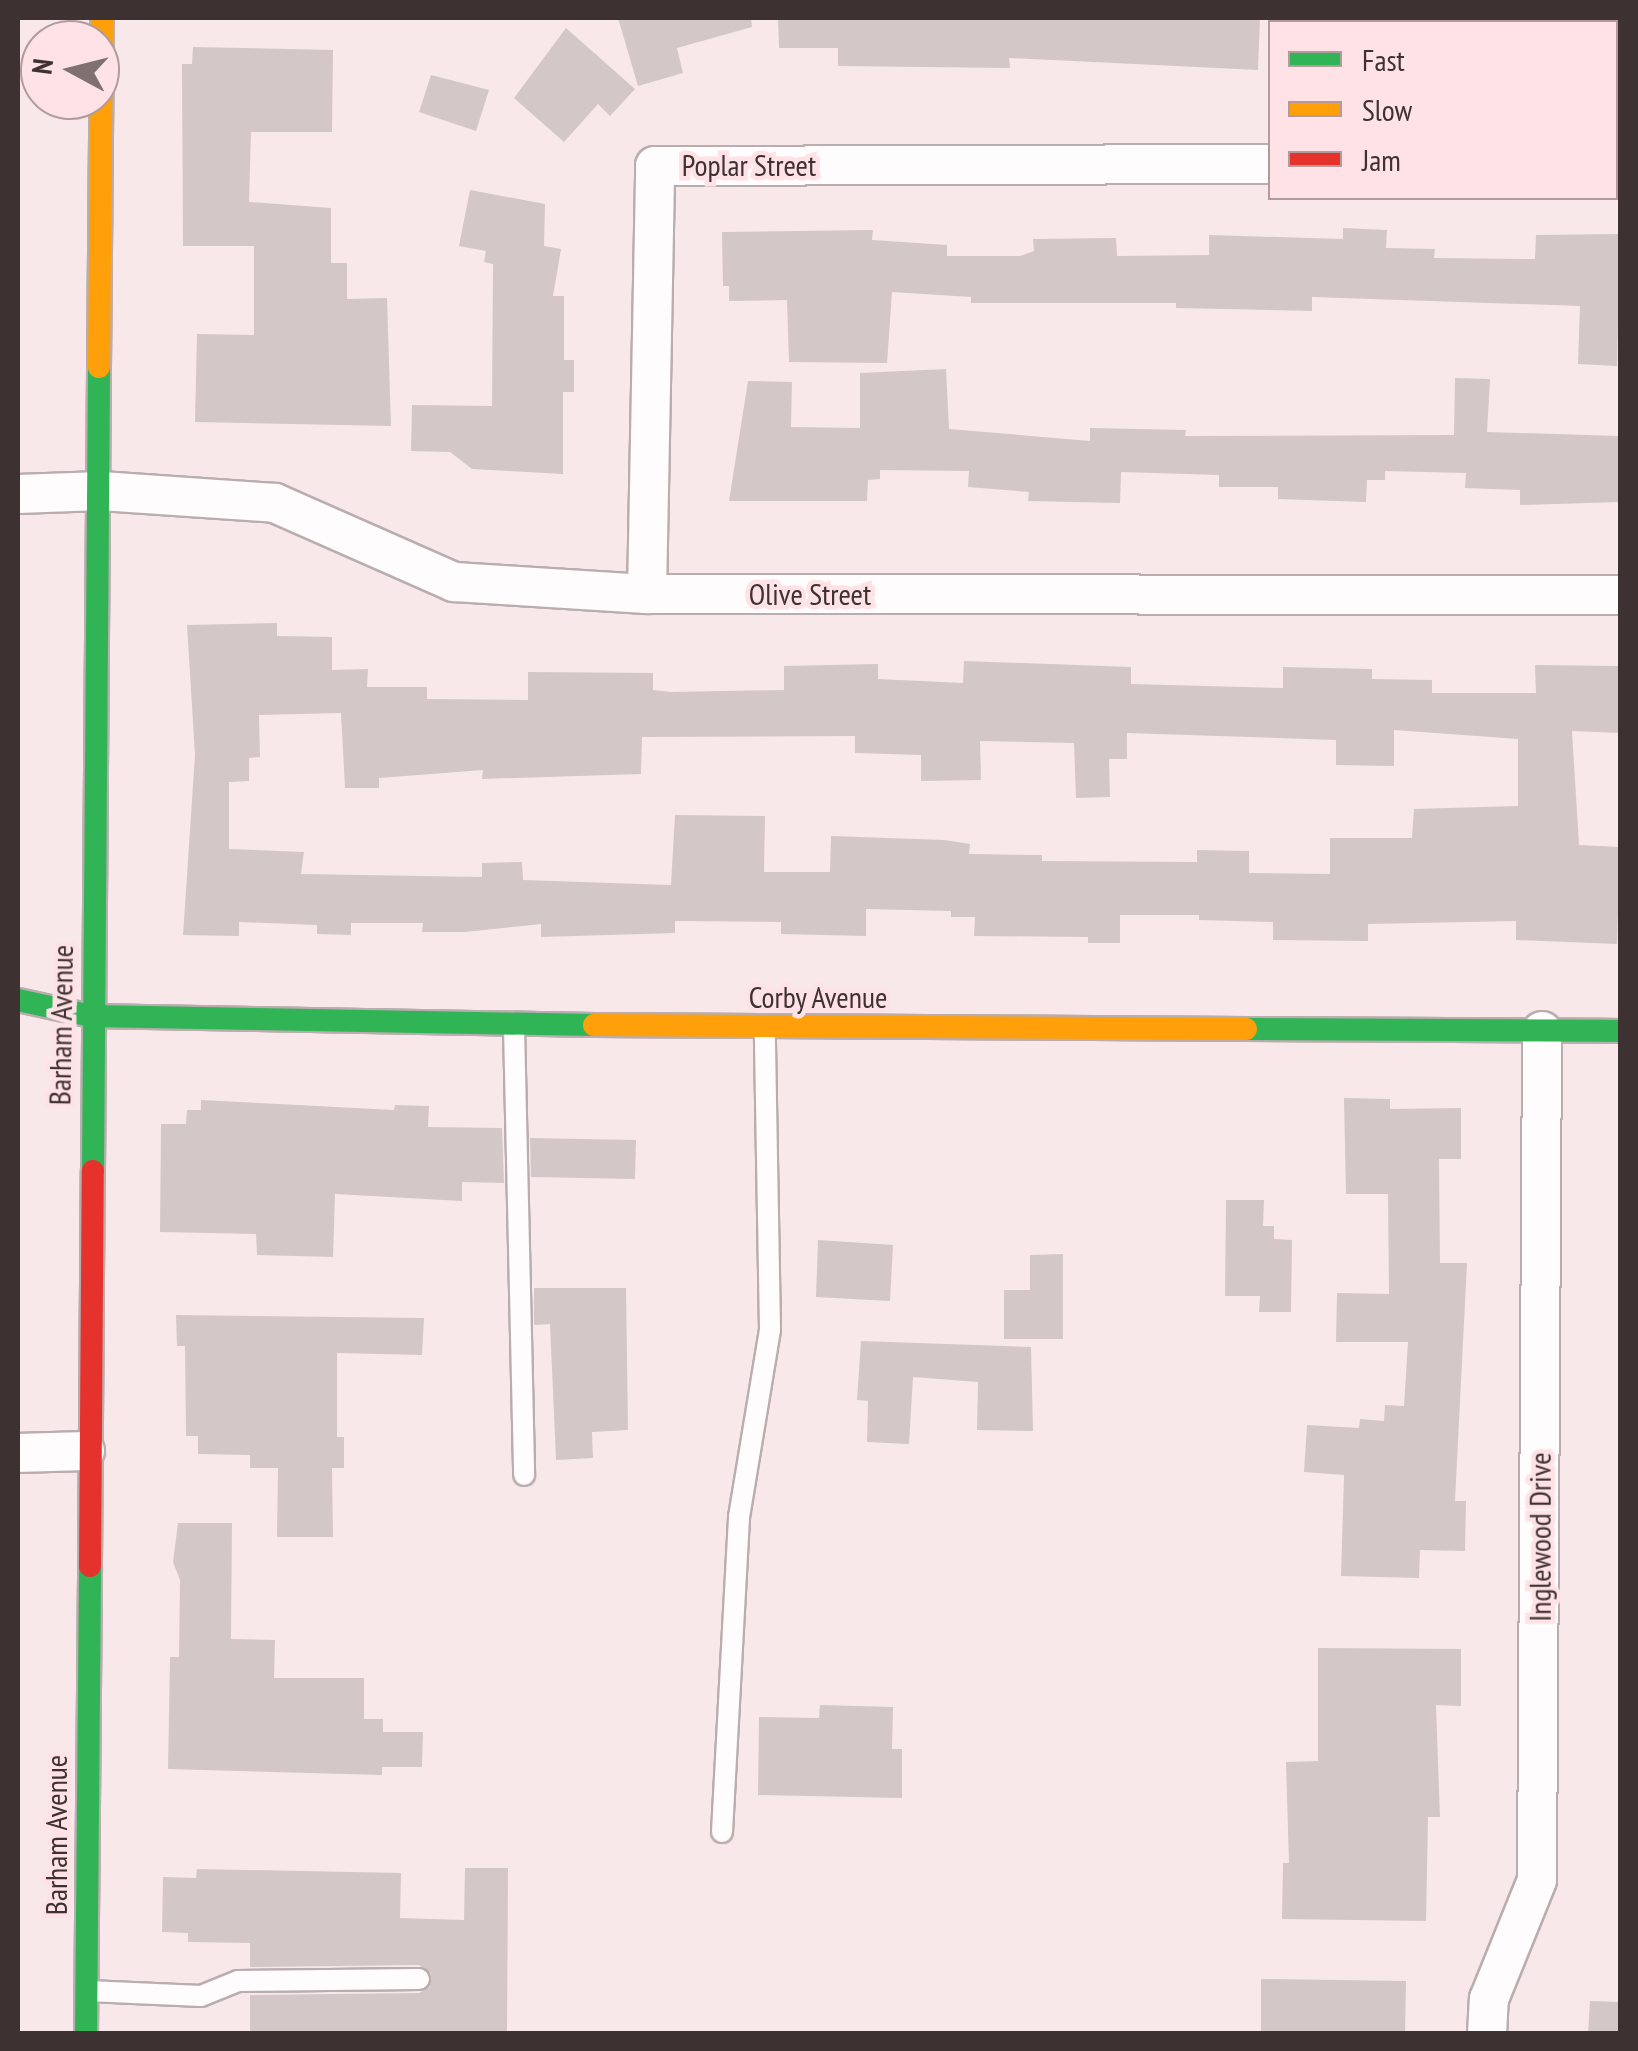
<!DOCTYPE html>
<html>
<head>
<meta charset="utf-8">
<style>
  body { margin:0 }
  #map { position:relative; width:1638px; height:2051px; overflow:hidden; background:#f8e8ea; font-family:"PT Sans Narrow",sans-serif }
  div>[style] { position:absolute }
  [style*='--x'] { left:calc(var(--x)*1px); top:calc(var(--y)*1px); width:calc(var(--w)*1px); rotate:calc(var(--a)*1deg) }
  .building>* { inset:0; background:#d4c7c8 }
  .roads { filter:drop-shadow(2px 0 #baadaf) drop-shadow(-2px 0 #baadaf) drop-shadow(0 2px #baadaf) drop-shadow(0 -2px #baadaf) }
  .lane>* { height:20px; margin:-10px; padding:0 10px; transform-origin:10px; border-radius:10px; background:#fefcfc }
  .street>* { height:38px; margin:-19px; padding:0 19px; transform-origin:19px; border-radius:19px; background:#fefcfc }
  .fast>* { height:22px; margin:-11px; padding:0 11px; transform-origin:11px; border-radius:11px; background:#30b455 }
  .slow>* { height:22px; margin:-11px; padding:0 11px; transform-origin:11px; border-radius:11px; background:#ff9f0a }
  .jam>* { height:22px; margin:-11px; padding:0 11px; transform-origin:11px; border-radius:11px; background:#e5322d }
  span { translate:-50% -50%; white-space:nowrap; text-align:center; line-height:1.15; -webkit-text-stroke:9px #fee2e5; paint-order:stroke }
  .street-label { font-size:30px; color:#3e3132 }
  .frame { position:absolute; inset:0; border:20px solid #3e3132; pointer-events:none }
  .legend { position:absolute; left:1268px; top:20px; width:350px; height:180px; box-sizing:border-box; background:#fee2e5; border:2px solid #b19b9d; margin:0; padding:12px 18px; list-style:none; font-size:30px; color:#3e3132 }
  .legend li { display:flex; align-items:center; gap:20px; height:50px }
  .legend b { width:50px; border:2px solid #b19b9d }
  .north { position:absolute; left:20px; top:20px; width:100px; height:100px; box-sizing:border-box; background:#fee2e5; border:2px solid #b19b9d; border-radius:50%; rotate:277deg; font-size:28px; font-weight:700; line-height:40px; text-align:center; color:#3e3132 }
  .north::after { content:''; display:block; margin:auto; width:35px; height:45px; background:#7f7172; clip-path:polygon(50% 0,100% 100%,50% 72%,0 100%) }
</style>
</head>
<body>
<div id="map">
  <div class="building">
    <div style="clip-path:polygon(618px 18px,751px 18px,752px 27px,677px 48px,683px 73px,638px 86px)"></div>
    <div style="clip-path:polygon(778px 18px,1260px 18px,1258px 70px,1009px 58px,1010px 68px,838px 66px,838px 48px,779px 48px)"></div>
    <div style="clip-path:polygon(566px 28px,635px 89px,610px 116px,598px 104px,564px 142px,514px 98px)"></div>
    <div style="clip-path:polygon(193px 47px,333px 50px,332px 132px,251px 132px,249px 202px,331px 208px,331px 263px,347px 263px,347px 299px,387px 298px,391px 426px,195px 422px,197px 334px,254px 335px,254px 246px,183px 246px,182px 64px,192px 64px)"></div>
    <div style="clip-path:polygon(431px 75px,489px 90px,476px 131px,419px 112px)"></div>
    <div style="clip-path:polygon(470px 190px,545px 204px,544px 246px,561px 249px,553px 296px,564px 296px,564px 360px,574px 360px,574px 392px,563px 392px,563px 474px,472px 469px,450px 452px,411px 451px,412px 405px,492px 406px,493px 264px,484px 262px,486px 251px,459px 246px)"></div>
    <div style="clip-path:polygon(1343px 228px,1387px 230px,1386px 248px,1435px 249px,1434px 258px,1535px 259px,1536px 235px,1620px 234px,1617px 366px,1578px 364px,1580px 306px,1312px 297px,1312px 311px,1176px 308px,1176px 303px,971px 303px,971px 297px,892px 292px,887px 363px,789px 362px,787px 300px,729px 301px,729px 286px,723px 286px,722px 232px,873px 230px,872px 240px,947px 245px,947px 256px,1020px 256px,1034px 251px,1033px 239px,1116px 238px,1117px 256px,1209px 255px,1209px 235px,1343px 239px)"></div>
    <div style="clip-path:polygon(946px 369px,949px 429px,1090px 441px,1090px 428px,1186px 430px,1185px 436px,1454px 435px,1455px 378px,1490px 379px,1487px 432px,1620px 436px,1620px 502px,1520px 505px,1520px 490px,1465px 488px,1466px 473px,1385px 471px,1385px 480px,1367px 480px,1366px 502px,1278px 499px,1278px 487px,1219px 487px,1219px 475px,1121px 472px,1120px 503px,1028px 501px,1029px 492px,968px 487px,969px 471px,880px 470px,880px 479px,868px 480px,867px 501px,729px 501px,748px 381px,792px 382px,791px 427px,860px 428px,860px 373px)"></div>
    <div style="clip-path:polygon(evenodd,277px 623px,277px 636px,332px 637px,332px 670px,368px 669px,367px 687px,427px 687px,427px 699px,528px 700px,528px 672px,653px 673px,653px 690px,671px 692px,784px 690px,784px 666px,878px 664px,878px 679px,963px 683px,964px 661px,1131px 667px,1131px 684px,1283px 688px,1283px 667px,1372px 669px,1372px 679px,1432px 680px,1432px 693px,1536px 693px,1535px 665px,1620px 666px,1620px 733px,1572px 731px,1579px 845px,1620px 847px,1617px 944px,1516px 940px,1516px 921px,1368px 924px,1368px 941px,1273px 940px,1273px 922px,1199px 920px,1199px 915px,1120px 915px,1120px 943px,1088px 943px,1088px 937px,974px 936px,975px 917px,951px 917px,951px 911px,866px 909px,866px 936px,781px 934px,781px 922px,675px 921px,675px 933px,541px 937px,541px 924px,465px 932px,422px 932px,423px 923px,351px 923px,351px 935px,317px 934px,317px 925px,239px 922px,239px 936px,183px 935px,195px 755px,187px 625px,277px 623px,341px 713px,345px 788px,379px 788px,379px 778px,483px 770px,482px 779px,641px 774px,642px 737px,855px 736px,855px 753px,921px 755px,921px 781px,981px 780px,980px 741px,1074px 743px,1076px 798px,1110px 797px,1109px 759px,1127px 759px,1127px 733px,1336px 740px,1336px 765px,1394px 766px,1394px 730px,1518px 739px,1518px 806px,1414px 809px,1412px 838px,1330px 838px,1330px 874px,1249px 873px,1249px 851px,1197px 850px,1197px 862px,1042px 861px,1042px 855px,969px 854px,970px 844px,944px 840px,831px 836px,830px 872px,764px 872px,765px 816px,675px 815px,671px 885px,523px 880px,522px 862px,482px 863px,482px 877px,301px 874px,304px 852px,229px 849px,229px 782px,249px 781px,249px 758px,260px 757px,259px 715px,341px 713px)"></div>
    <div style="clip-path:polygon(1344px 1098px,1390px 1099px,1390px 1109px,1461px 1108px,1461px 1159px,1439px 1159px,1440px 1263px,1467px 1263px,1455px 1501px,1466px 1501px,1465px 1551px,1420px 1550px,1419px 1578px,1341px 1576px,1344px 1475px,1304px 1472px,1307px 1425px,1359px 1428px,1360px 1419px,1384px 1421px,1385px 1405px,1404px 1406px,1408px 1342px,1336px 1342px,1337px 1293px,1389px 1294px,1388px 1194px,1346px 1194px)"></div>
    <div style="clip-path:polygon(201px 1100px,394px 1110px,395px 1105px,429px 1106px,428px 1127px,502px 1128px,504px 1183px,462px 1182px,462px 1201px,335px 1194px,333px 1257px,257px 1255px,256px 1234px,160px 1232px,161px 1124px,186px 1124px,187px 1110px,201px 1110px)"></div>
    <div style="clip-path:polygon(530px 1138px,636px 1140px,635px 1179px,531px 1177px)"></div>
    <div style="clip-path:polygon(1226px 1200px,1264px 1200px,1263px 1226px,1274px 1226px,1274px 1239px,1292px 1240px,1291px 1312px,1259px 1312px,1260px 1296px,1225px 1296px)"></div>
    <div style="clip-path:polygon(818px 1240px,893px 1245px,890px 1301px,816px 1297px)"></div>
    <div style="clip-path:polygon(1063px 1254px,1063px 1339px,1004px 1339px,1004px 1290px,1030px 1290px,1030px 1255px)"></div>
    <div style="clip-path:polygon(534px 1288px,626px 1288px,628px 1430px,592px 1432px,593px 1458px,556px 1460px,550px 1324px,534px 1325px)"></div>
    <div style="clip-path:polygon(176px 1315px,424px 1318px,422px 1355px,337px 1353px,337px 1437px,344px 1437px,344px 1468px,332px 1468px,333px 1537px,277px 1537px,278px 1468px,250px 1468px,250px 1455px,198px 1454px,198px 1436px,186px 1436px,185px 1346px,177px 1346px)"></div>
    <div style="clip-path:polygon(861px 1341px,1031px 1347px,1033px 1431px,977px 1430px,978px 1382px,913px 1377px,909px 1444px,867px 1442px,868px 1401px,857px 1400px)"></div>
    <div style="clip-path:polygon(178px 1523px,232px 1523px,231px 1639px,275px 1640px,274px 1678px,364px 1678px,364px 1719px,383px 1719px,383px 1732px,423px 1732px,422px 1767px,382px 1767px,382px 1775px,168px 1769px,170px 1657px,179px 1657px,180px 1580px,173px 1562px)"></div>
    <div style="clip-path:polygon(1318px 1648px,1461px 1649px,1461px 1706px,1436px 1705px,1440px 1817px,1428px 1817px,1426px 1921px,1282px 1919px,1283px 1863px,1289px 1863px,1286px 1762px,1318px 1761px)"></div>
    <div style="clip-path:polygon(820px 1705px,893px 1707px,892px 1749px,902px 1749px,902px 1798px,758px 1795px,759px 1717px,819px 1718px)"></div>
    <div style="clip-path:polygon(465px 1868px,508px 1868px,507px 2034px,250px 2034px,250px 1995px,419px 1993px,430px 1987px,431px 1973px,419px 1965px,250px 1967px,250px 1943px,188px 1942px,188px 1933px,162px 1932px,163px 1877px,196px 1878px,197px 1869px,401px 1873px,400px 1918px,464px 1920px)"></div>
    <div style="clip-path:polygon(1261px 1979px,1406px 1981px,1405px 2034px,1261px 2034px)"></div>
    <div style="clip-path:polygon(1590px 2001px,1620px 2002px,1620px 2034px,1588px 2034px)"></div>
  </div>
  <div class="roads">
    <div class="lane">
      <div style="--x:514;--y:1027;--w:448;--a:88.7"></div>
      <div style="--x:722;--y:1832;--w:315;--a:-86.9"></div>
      <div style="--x:739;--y:1517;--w:190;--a:-80.6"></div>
      <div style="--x:770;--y:1330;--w:301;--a:-91"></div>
      <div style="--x:88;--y:1991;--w:113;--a:2.5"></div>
      <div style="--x:201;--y:1996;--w:40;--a:-22"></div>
      <div style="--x:238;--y:1981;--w:181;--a:-0.6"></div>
    </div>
    <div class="street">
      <div style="--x:1616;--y:162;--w:4;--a:0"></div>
      <div style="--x:18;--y:494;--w:83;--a:-2.1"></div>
      <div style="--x:101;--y:491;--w:174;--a:3.9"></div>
      <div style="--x:275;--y:503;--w:196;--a:23.8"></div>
      <div style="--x:454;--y:582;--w:193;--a:3.6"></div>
      <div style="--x:647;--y:594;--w:973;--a:0.06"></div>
      <div style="--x:647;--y:594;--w:428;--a:-88.9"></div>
      <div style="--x:655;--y:166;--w:615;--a:-0.19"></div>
      <div style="--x:18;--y:1453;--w:67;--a:-1.7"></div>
      <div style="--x:1487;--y:2034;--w:35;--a:-87"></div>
      <div style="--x:1489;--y:1999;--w:128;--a:-68"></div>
      <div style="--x:1537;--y:1880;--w:849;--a:-89.66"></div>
    </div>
    <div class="fast">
      <div style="--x:18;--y:1000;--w:75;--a:12.4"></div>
      <div style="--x:91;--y:1016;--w:503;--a:1.03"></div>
      <div style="--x:1246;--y:1029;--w:374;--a:0.3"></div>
      <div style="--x:93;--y:1171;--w:804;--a:-89.57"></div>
      <div style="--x:86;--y:2034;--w:468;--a:-89.5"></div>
    </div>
    <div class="slow">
      <div style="--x:99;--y:367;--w:349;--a:-89.5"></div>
      <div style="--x:594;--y:1025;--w:652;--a:0.35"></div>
    </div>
    <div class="jam">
      <div style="--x:90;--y:1566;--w:395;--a:-89.6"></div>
    </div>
  </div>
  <div class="street-label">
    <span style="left:749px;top:165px">Poplar Street</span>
    <span style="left:810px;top:594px">Olive Street</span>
    <span style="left:818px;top:997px">Corby Avenue</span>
    <span style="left:61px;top:1025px;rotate:-89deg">Barham Avenue</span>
    <span style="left:1540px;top:1537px;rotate:-90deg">Inglewood Drive</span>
    <span style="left:56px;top:1835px;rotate:-90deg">Barham Avenue</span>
  </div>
  <div class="frame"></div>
  <ul class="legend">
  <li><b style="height:12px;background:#30b455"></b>Fast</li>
  <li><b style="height:12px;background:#ff9f0a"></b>Slow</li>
  <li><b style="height:12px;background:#e5322d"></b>Jam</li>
  </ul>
  <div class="north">N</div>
</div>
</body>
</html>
